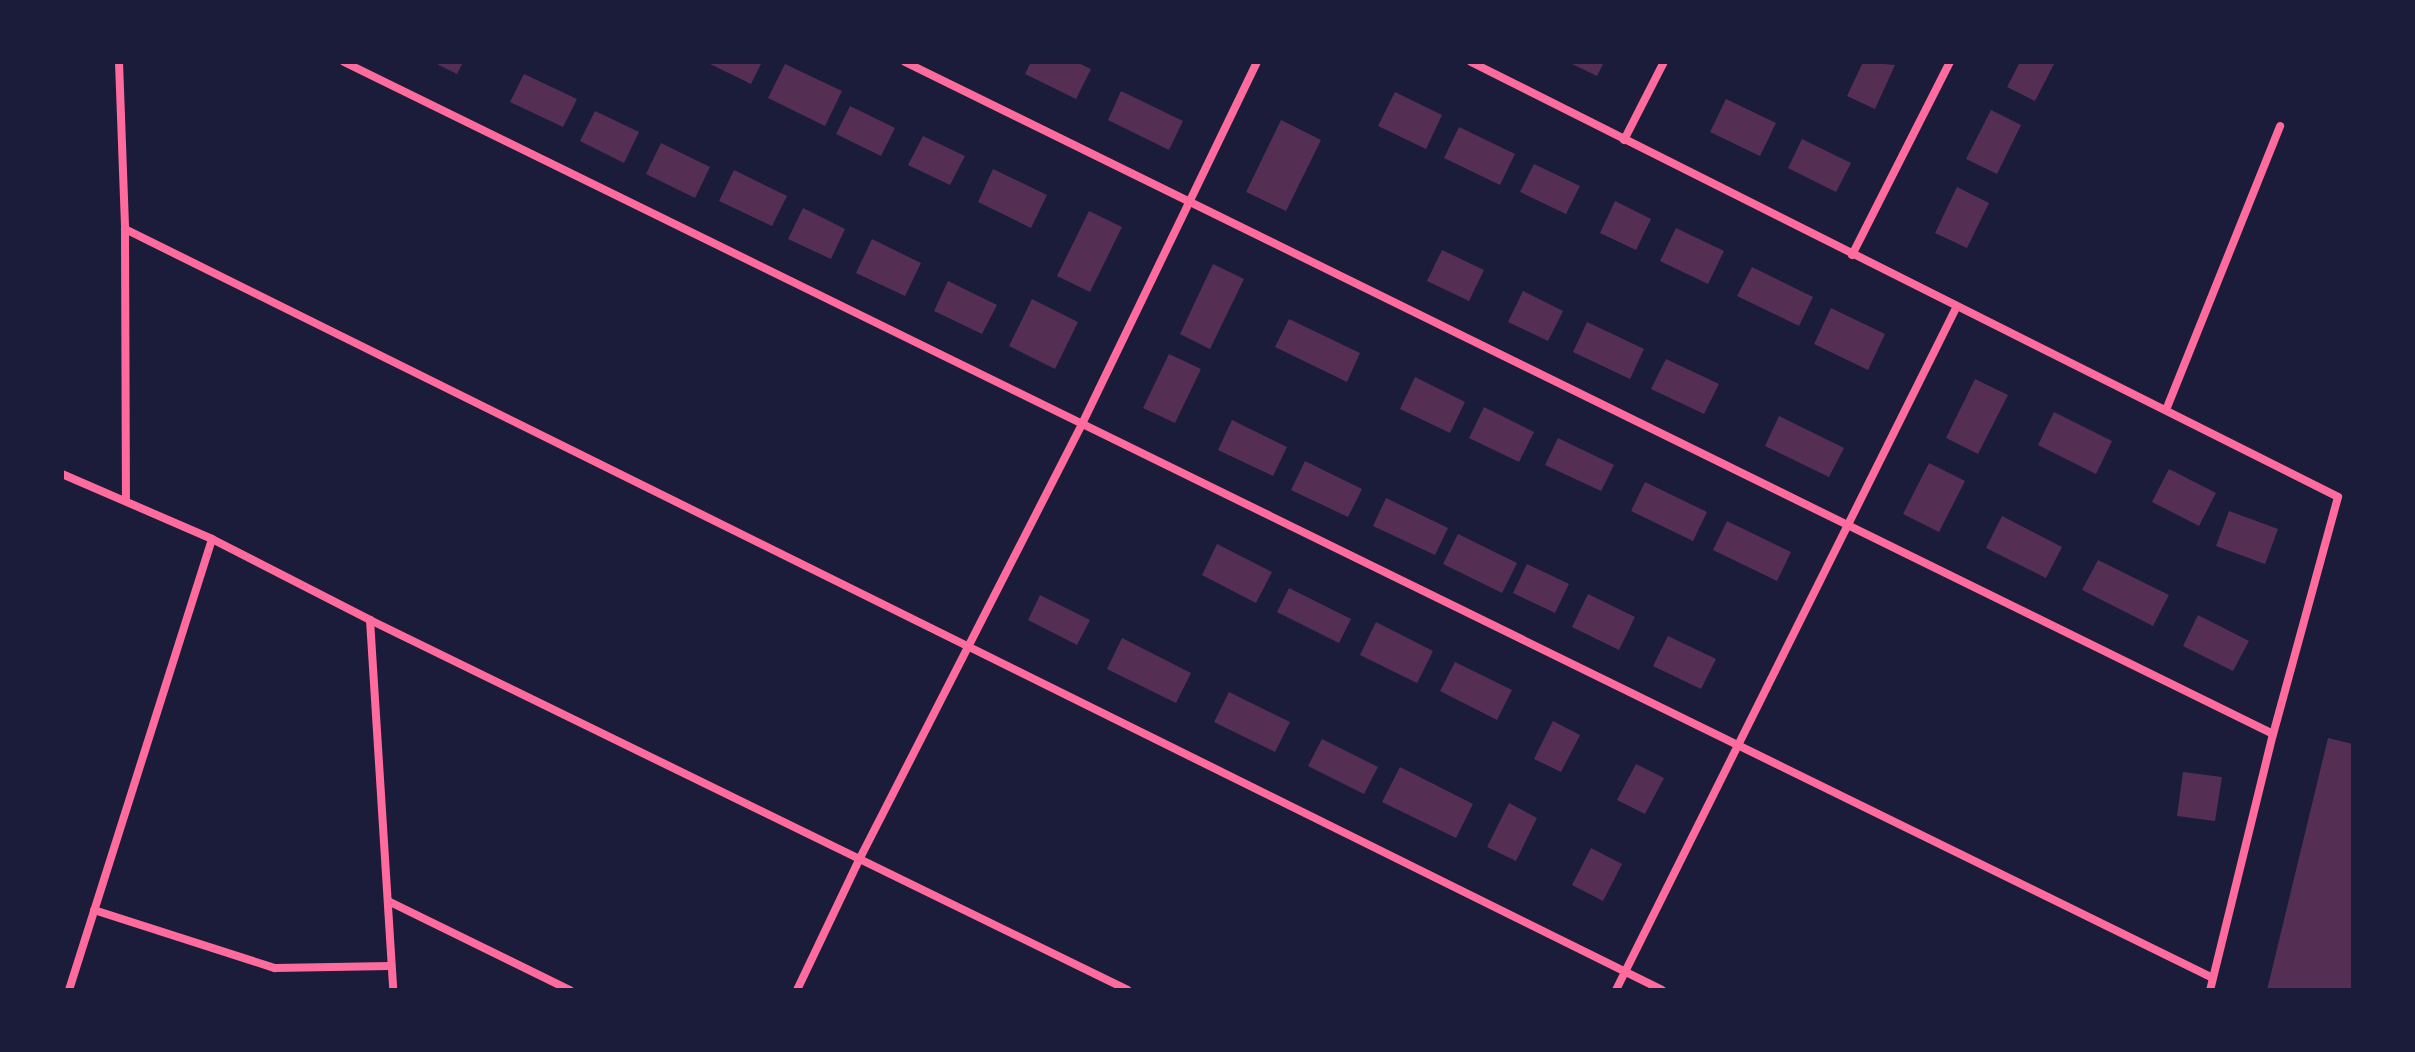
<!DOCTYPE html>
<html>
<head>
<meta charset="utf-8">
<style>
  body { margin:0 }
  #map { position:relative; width:2415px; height:1052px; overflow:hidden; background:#1b1b3a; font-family:"DejaVu Sans",sans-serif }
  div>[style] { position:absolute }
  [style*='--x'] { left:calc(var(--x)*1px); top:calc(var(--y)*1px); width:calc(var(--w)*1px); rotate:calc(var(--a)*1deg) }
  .building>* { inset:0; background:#542f53 }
  .minor>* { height:8px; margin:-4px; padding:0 4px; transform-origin:4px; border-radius:4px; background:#ff6b9d }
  span { translate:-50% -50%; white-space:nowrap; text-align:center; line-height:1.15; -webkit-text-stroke:7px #1b1b3a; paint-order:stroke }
  .frame { position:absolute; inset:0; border:64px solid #1b1b3a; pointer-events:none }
</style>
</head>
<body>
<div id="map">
  <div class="building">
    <div style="clip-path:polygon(433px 62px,463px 62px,457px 74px)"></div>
    <div style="clip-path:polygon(706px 62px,762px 62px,751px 84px)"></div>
    <div style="clip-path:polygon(1031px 62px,1076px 62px,1091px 69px,1076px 99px,1025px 74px)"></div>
    <div style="clip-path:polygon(1568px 62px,1604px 62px,1597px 76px)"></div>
    <div style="clip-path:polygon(1863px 62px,1895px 65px,1875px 109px,1847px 96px)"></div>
    <div style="clip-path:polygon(2020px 62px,2055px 62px,2035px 101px,2007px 87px)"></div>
    <div style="clip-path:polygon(785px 64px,842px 91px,825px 126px,768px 98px)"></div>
    <div style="clip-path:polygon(524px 74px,577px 99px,563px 127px,510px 102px)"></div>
    <div style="clip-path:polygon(1121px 91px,1183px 121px,1169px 150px,1108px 120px)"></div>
    <div style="clip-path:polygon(1395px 92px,1442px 115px,1426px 149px,1378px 126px)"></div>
    <div style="clip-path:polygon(1726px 99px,1776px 123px,1760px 156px,1710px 132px)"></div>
    <div style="clip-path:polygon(850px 106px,895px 128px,881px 156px,836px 134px)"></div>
    <div style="clip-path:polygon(1991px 110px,2021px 125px,1997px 174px,1966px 159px)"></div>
    <div style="clip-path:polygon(595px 111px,639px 132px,624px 163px,580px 141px)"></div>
    <div style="clip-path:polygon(1281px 120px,1321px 140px,1286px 211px,1246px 192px)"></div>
    <div style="clip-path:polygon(1459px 127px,1515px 154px,1500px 185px,1444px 158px)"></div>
    <div style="clip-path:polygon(923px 136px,965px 156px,950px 185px,908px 165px)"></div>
    <div style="clip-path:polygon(1802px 139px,1851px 163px,1836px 192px,1788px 168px)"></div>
    <div style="clip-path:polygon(661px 143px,710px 167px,695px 198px,646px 174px)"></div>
    <div style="clip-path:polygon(1534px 164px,1580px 186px,1566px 214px,1520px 192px)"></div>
    <div style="clip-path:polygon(993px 169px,1047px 195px,1031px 228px,978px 202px)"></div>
    <div style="clip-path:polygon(734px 170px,787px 196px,772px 226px,719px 201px)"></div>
    <div style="clip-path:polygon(1957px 187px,1989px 203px,1967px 248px,1935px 233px)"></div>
    <div style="clip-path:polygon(1615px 201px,1651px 219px,1636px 250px,1600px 233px)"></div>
    <div style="clip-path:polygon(803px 208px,845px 229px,831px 259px,788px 239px)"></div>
    <div style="clip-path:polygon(1089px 211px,1122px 227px,1090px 292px,1057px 276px)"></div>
    <div style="clip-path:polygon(1676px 228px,1724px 251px,1708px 284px,1660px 261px)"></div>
    <div style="clip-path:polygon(872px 239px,921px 263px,905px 296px,856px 273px)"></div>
    <div style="clip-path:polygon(1442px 250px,1484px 270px,1469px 301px,1427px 281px)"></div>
    <div style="clip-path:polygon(1213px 264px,1244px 279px,1210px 349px,1180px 334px)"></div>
    <div style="clip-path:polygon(1752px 267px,1813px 297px,1799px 326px,1737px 296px)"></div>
    <div style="clip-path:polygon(948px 281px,997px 305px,982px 334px,934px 311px)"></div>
    <div style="clip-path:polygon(1523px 291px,1563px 311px,1548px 341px,1508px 322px)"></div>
    <div style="clip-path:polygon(1032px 299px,1078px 322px,1055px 369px,1009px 346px)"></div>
    <div style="clip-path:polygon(1831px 308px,1885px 334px,1868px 370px,1814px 344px)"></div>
    <div style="clip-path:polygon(1289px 319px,1360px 353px,1347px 382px,1275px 347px)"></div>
    <div style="clip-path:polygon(1587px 322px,1644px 349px,1630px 379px,1573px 352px)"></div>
    <div style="clip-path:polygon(1169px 354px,1201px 369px,1175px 423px,1143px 408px)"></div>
    <div style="clip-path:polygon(1666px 359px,1719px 384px,1704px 414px,1651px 389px)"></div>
    <div style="clip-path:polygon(1415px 377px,1465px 402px,1450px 433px,1400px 409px)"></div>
    <div style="clip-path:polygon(1975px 379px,2008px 395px,1978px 454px,1946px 438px)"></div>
    <div style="clip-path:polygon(1484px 407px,1534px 432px,1519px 462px,1469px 438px)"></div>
    <div style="clip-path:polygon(2054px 412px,2112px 441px,2096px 474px,2038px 445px)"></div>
    <div style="clip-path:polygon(1779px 416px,1844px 448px,1829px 477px,1765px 446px)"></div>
    <div style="clip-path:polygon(1232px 420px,1287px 447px,1273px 476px,1218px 450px)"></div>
    <div style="clip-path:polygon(1558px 438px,1614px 465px,1601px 491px,1545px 465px)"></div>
    <div style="clip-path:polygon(1305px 461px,1362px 489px,1348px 517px,1291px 490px)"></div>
    <div style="clip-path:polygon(1929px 463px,1965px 481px,1939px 532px,1903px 514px)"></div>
    <div style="clip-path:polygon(2169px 469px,2216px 493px,2199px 526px,2152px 502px)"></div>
    <div style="clip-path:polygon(1645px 482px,1707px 512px,1693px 541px,1631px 511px)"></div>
    <div style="clip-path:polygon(1386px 498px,1448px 528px,1435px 555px,1373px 526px)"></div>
    <div style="clip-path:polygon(2229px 511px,2278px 529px,2265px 564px,2216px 546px)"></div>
    <div style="clip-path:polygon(2002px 516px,2062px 547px,2046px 578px,1986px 548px)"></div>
    <div style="clip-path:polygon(1727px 521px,1791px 552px,1777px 581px,1713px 550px)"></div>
    <div style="clip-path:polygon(1458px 534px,1517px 563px,1502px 593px,1443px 564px)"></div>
    <div style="clip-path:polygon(1217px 544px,1272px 572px,1256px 603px,1202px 575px)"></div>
    <div style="clip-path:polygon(2098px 560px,2169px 595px,2153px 626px,2082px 590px)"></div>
    <div style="clip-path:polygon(1527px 564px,1569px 584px,1555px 613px,1513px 593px)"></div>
    <div style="clip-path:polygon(1289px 588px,1351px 619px,1339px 643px,1277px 612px)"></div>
    <div style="clip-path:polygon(1588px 594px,1635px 617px,1619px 650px,1572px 627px)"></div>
    <div style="clip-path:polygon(1040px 595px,1090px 620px,1077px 645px,1028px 620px)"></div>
    <div style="clip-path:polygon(2198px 615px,2249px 641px,2233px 671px,2183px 646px)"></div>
    <div style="clip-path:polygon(1376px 622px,1433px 651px,1417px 683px,1360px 655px)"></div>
    <div style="clip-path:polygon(1668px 636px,1716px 659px,1701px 689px,1653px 666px)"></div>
    <div style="clip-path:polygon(1122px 638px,1191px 673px,1176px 703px,1107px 669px)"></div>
    <div style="clip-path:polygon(1455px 662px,1512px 690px,1497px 720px,1440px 691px)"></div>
    <div style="clip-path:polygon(1229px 692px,1290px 722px,1275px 752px,1214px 722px)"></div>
    <div style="clip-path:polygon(1553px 721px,1580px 735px,1561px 772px,1534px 759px)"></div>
    <div style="clip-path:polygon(2328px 738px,2353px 744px,2353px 990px,2267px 990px)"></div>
    <div style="clip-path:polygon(1322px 739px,1378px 767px,1364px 794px,1308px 766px)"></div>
    <div style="clip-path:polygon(1636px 764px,1664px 778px,1645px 814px,1617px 800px)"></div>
    <div style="clip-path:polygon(1400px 767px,1473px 804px,1456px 838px,1382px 802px)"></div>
    <div style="clip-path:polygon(2183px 772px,2222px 777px,2215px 821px,2177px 816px)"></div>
    <div style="clip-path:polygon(1509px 803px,1537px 818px,1516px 861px,1487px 847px)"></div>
    <div style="clip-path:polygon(1591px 848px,1622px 864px,1603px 901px,1572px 885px)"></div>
  </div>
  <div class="minor">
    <div style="--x:119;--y:62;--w:167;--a:87.9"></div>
    <div style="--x:125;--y:229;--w:271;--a:89.8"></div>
    <div style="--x:344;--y:62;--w:2081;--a:26.11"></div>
    <div style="--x:905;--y:62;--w:1524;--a:26.16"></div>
    <div style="--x:1471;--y:62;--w:970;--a:26.64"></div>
    <div style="--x:2338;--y:497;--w:246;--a:105.3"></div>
    <div style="--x:2273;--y:734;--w:264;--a:103.8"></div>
    <div style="--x:1624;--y:140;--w:88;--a:-62.9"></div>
    <div style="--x:125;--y:229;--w:1715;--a:26.34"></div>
    <div style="--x:1852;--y:255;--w:216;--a:-63.1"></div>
    <div style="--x:2166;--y:410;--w:306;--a:-68.1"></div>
    <div style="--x:62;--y:474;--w:163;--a:23.4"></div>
    <div style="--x:212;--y:539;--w:178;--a:27.1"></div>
    <div style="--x:370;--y:620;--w:843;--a:26.02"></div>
    <div style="--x:370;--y:620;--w:371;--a:86.4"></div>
    <div style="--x:388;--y:901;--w:203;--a:26.1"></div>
    <div style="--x:94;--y:910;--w:190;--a:17.8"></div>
    <div style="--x:275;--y:968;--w:115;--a:-1"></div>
    <div style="--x:69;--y:990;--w:473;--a:-72.4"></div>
    <div style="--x:797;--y:990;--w:144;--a:-64.5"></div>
    <div style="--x:859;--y:860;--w:490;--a:-62.9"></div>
    <div style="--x:1082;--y:424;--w:402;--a:-64.2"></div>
    <div style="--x:1616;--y:990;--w:762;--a:-63.5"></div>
  </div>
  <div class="frame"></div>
</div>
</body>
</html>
